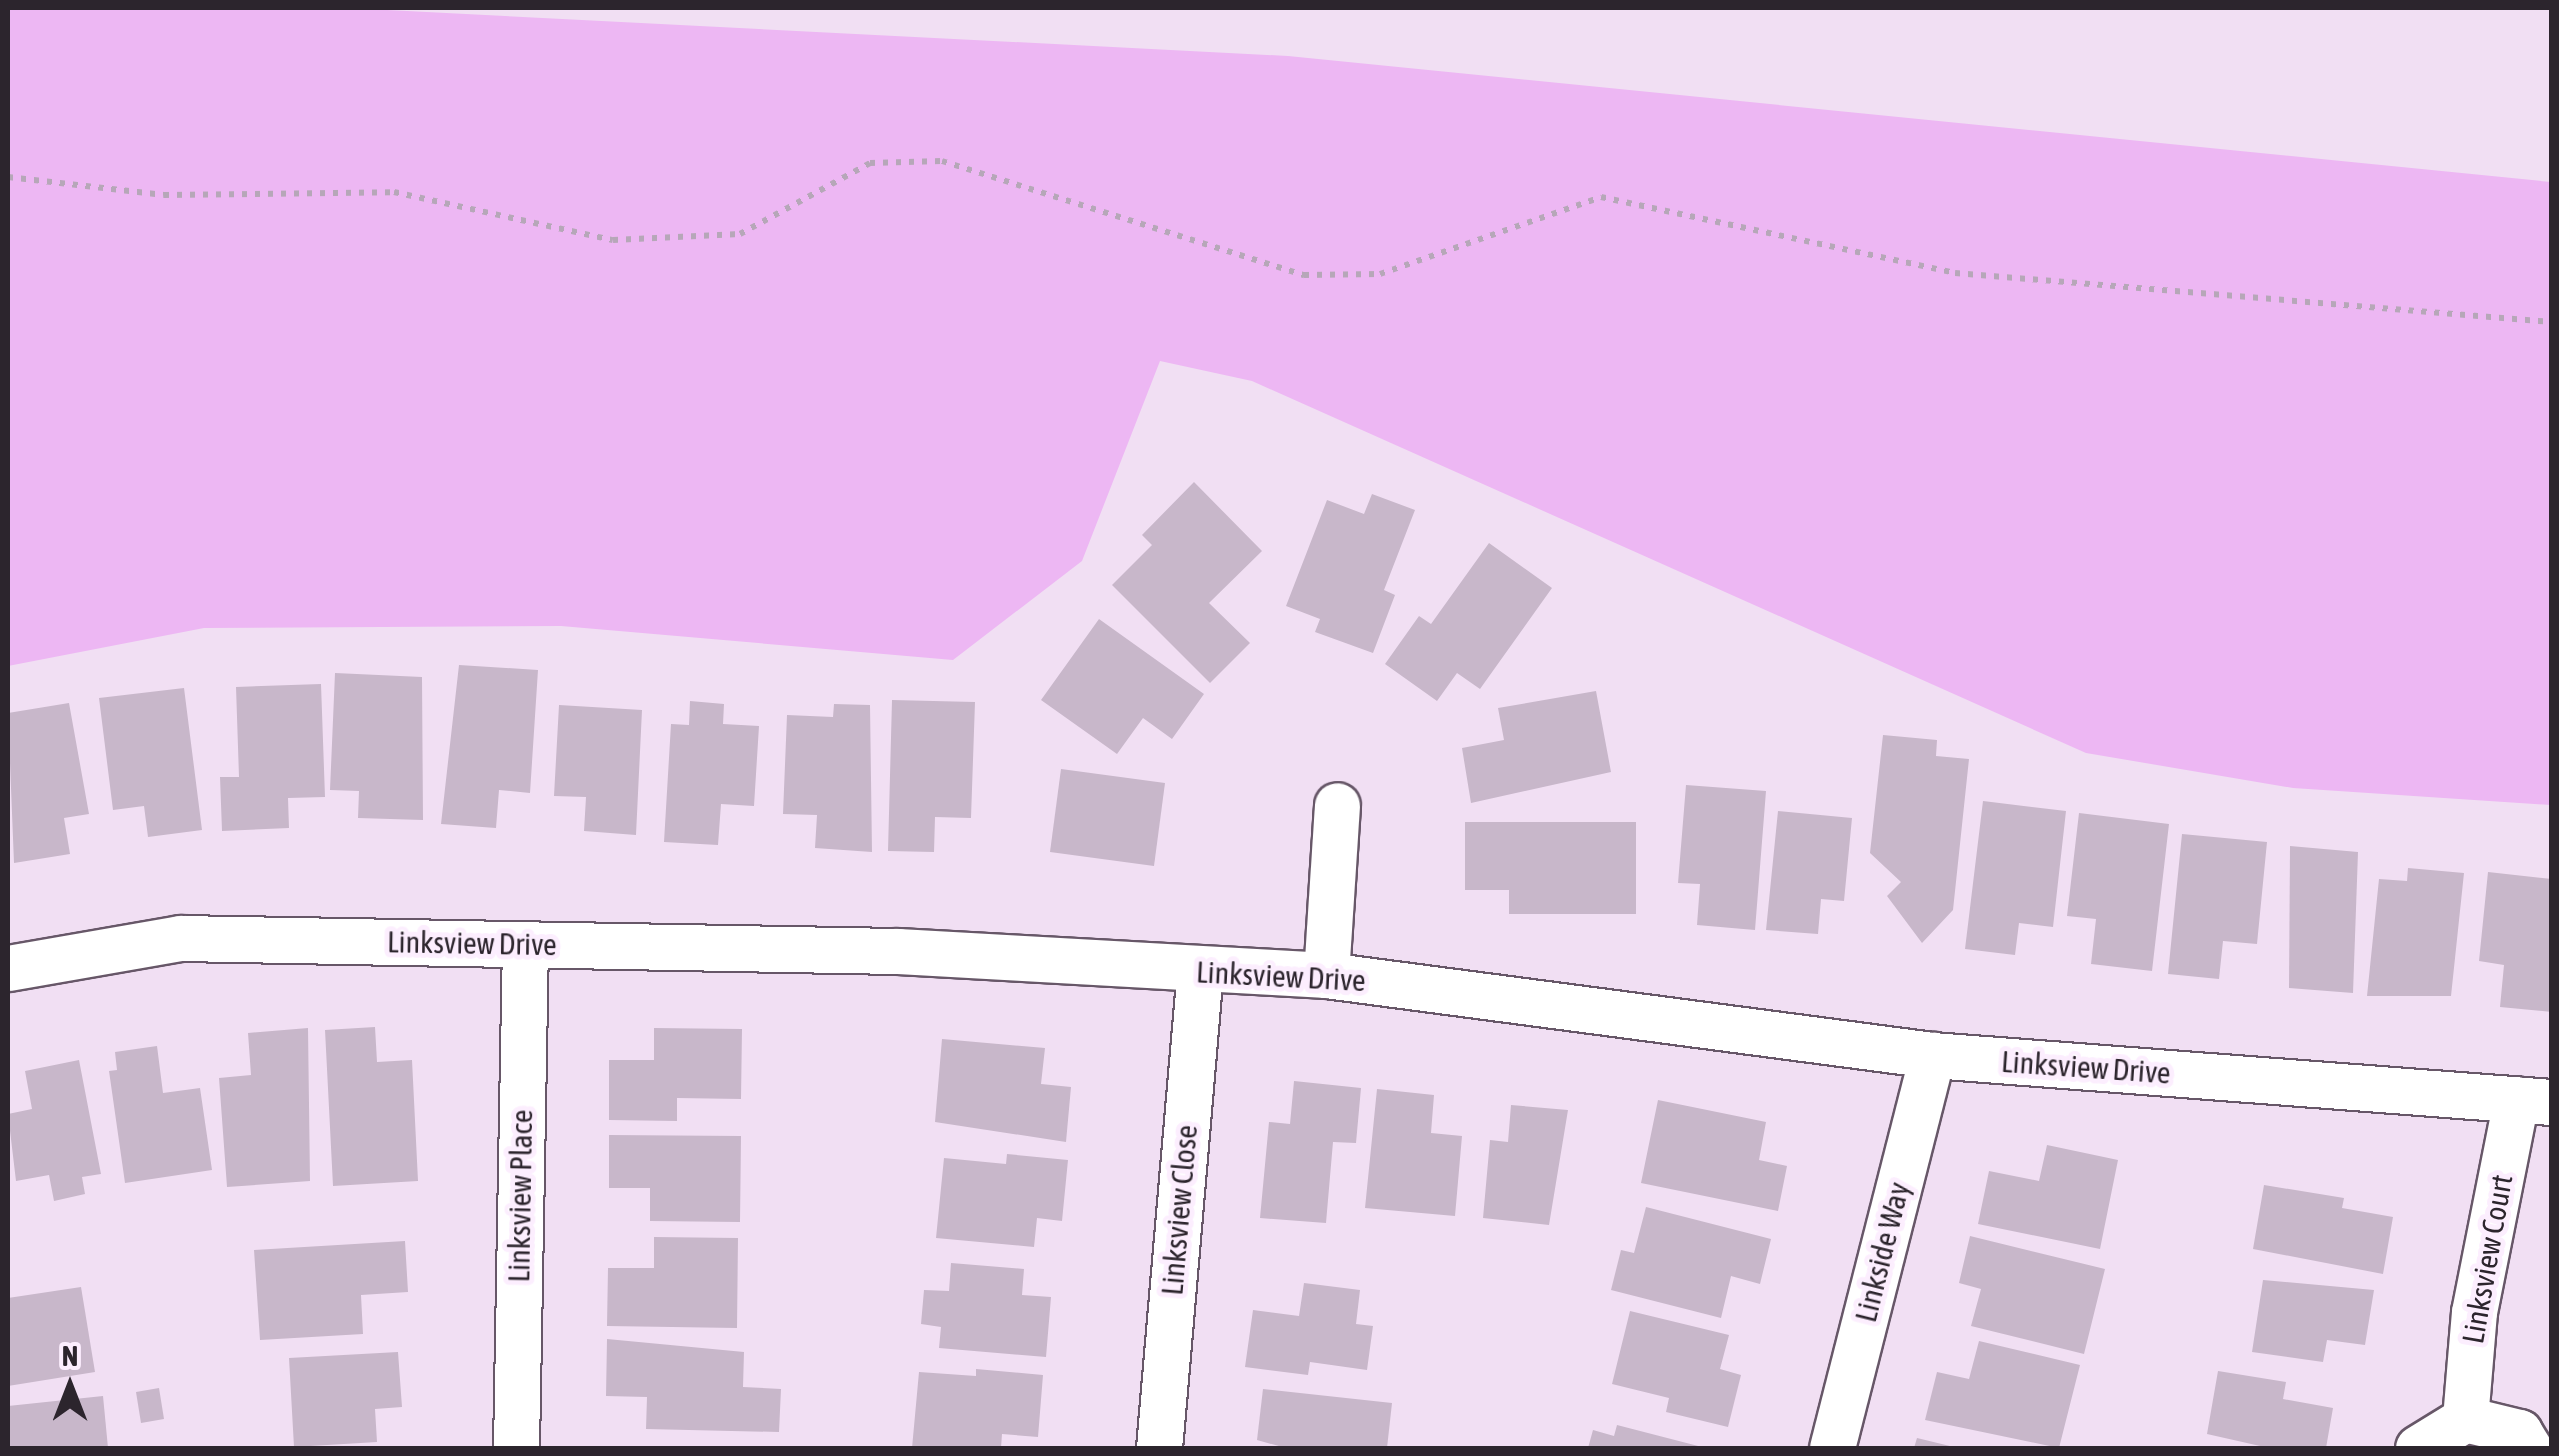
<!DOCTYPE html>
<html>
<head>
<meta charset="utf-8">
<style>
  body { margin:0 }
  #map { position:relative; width:2559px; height:1456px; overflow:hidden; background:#f1dff3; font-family:"Asap Condensed",sans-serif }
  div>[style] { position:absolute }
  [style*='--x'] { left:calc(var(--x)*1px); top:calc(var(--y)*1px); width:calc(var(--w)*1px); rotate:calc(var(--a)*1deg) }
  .green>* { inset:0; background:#edb7f3 }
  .building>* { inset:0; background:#c8b7ca }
  .path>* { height:6px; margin-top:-3px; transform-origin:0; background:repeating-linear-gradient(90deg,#b6a7b8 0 5px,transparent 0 13px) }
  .roads { filter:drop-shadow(2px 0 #675768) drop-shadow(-2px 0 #675768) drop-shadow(0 2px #675768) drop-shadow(0 -2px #675768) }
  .street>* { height:45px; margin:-22.5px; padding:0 22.5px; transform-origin:22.5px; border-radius:22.5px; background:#fff }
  span { translate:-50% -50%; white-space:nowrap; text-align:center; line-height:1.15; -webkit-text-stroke:10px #fceefe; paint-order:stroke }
  .street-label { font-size:30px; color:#2c252d }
  .frame { position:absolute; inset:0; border:10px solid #2c252d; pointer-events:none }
  .north { position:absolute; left:20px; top:1336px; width:100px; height:100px; -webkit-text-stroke:8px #fceefe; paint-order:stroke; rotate:0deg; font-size:28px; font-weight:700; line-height:40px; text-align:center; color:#2c252d }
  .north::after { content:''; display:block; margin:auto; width:35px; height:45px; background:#2c252d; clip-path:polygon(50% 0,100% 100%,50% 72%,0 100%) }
</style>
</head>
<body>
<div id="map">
  <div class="green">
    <div style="clip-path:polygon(8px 8px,348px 8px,1288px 56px,2551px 182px,2551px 805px,2293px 788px,2086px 753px,1252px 381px,1160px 361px,1082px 561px,953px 660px,561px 626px,204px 628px,8px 666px)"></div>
  </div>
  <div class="building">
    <div style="clip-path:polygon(1194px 482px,1262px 551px,1209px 603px,1250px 643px,1210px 683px,1112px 585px,1152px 545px,1142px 535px)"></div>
    <div style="clip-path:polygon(1372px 494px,1415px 510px,1384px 590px,1395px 595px,1373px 653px,1315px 632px,1320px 619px,1286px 606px,1327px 500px,1364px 514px)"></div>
    <div style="clip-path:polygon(1489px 543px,1552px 588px,1480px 689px,1457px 673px,1437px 701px,1385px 664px,1419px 616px,1431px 624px)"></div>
    <div style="clip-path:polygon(1099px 619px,1204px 694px,1172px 739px,1143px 718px,1117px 754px,1041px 700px)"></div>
    <div style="clip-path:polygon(459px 665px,538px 670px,530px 793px,499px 790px,496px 828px,441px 824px)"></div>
    <div style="clip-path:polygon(335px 673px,422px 677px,423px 820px,358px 818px,359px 791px,330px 790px)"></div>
    <div style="clip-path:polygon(321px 684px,325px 797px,288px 798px,289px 828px,222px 831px,220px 777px,239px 777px,236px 687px)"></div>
    <div style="clip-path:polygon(184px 688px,202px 830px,148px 837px,144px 806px,113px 810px,99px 698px)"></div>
    <div style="clip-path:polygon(1596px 691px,1611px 772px,1471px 803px,1462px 748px,1504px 740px,1498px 708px)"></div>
    <div style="clip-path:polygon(892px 700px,975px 702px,971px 818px,935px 817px,934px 852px,888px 851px)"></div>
    <div style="clip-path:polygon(690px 701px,724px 704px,723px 724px,759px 726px,754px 806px,721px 804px,718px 845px,664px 842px,671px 724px,689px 725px)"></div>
    <div style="clip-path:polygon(69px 703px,89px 814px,64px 818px,70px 854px,14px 863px,8px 713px)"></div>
    <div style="clip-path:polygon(834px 704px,870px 705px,872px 852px,815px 848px,817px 815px,783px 814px,787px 715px,833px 717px)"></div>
    <div style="clip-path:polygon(559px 705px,642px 710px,636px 835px,584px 831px,586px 797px,554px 796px)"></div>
    <div style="clip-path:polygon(1883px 735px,1937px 740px,1936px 756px,1969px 759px,1953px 910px,1922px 943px,1887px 896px,1901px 882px,1870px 853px)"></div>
    <div style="clip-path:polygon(1061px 769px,1165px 783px,1154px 866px,1050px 852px)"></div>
    <div style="clip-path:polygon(1686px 785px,1766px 791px,1755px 930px,1697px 925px,1700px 884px,1678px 883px)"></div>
    <div style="clip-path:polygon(1983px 801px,2066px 811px,2053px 927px,2019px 923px,2015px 955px,1965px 949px)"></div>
    <div style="clip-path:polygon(1778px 811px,1852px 818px,1844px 901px,1821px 899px,1818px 934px,1766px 930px)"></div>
    <div style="clip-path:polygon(2079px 813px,2169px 824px,2152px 971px,2091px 964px,2096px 919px,2067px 916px)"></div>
    <div style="clip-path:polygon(1465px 822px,1636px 822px,1636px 914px,1509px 914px,1509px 890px,1465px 890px)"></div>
    <div style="clip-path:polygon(2182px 834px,2267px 842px,2257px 944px,2223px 941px,2219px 979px,2168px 974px)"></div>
    <div style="clip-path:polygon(2290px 846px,2358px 852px,2353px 993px,2289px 988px)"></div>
    <div style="clip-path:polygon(2408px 868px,2464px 873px,2451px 996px,2367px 996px,2379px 879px,2407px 881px)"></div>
    <div style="clip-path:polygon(2488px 872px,2552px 879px,2552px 1012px,2500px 1007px,2504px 965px,2479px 961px)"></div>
    <div style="clip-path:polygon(375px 1027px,377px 1062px,412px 1060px,418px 1181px,333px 1186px,325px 1030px)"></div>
    <div style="clip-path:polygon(308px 1028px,310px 1181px,227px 1187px,219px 1078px,251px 1075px,248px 1033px)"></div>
    <div style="clip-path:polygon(654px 1028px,742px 1029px,741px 1099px,677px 1098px,677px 1121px,609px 1120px,609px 1060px,654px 1060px)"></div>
    <div style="clip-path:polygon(942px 1039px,1045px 1048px,1041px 1084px,1071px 1087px,1066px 1142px,935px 1122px)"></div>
    <div style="clip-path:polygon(157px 1046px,163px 1093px,200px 1088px,212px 1170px,125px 1183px,109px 1071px,117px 1070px,115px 1052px)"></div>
    <div style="clip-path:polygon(79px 1060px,101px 1174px,82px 1177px,85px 1194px,54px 1201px,49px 1175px,16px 1181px,8px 1114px,32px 1109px,25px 1071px)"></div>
    <div style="clip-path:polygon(1294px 1081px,1361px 1088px,1356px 1143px,1333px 1142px,1326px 1223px,1260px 1218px,1269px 1122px,1290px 1124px)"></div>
    <div style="clip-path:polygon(1377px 1089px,1434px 1095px,1431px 1133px,1462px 1136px,1455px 1216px,1365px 1208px)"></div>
    <div style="clip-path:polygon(1658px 1100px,1766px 1122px,1759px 1160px,1787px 1166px,1778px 1211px,1641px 1183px)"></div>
    <div style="clip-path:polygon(1511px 1105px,1568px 1110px,1549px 1225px,1483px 1218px,1490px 1140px,1508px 1142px)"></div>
    <div style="clip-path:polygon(609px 1135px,741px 1136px,740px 1222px,650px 1221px,650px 1188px,609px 1188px)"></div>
    <div style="clip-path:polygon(2047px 1145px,2118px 1160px,2100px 1249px,1978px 1224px,1989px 1171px,2039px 1181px)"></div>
    <div style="clip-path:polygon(1007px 1154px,1068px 1160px,1062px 1221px,1037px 1218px,1034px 1247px,936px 1238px,944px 1158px,1006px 1164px)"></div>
    <div style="clip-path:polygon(2264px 1185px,2344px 1198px,2342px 1208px,2393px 1217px,2383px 1274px,2253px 1249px)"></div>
    <div style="clip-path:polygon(1646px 1207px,1771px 1239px,1760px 1284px,1731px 1276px,1721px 1318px,1611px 1290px,1621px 1250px,1634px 1253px)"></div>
    <div style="clip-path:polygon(1970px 1236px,2105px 1269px,2084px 1354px,1971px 1326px,1981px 1289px,1959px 1283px)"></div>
    <div style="clip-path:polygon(654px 1237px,738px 1238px,737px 1328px,607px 1326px,608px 1268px,654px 1268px)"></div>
    <div style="clip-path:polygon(405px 1241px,408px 1292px,361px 1295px,363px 1334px,260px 1340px,254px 1250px)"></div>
    <div style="clip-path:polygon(951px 1263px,1024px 1269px,1022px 1295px,1051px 1297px,1046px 1357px,939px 1348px,941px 1327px,921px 1324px,924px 1290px,949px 1291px)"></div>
    <div style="clip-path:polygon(2263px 1280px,2374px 1290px,2365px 1345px,2327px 1340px,2323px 1362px,2252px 1352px)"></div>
    <div style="clip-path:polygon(1304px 1283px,1360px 1290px,1356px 1324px,1373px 1326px,1367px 1370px,1310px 1362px,1308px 1375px,1245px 1367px,1253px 1310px,1299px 1316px)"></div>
    <div style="clip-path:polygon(81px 1287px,95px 1372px,8px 1386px,8px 1298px)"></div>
    <div style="clip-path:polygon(1630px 1311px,1729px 1335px,1720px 1369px,1741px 1375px,1728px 1427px,1666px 1412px,1669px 1398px,1612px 1384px)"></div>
    <div style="clip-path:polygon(607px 1339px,744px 1352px,743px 1387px,781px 1389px,779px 1432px,646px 1429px,647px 1397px,606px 1396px)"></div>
    <div style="clip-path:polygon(1979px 1341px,2080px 1365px,2059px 1448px,1925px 1420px,1937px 1372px,1969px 1379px)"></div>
    <div style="clip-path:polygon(398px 1352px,402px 1407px,375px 1409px,377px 1442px,294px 1447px,289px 1358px)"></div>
    <div style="clip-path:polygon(976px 1369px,1043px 1375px,1038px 1437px,1002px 1434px,1001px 1448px,912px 1448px,919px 1372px,976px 1376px)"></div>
    <div style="clip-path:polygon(2218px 1371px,2286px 1382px,2283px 1399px,2333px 1408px,2326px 1448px,2269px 1448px,2207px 1434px)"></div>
    <div style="clip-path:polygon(159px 1388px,164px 1419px,141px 1423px,136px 1392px)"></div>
    <div style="clip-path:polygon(1263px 1389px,1392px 1403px,1387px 1448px,1286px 1448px,1257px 1440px)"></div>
    <div style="clip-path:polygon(103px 1396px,108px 1448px,8px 1448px,8px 1406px)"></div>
    <div style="clip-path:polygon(1617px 1425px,1702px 1447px,1702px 1448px,1588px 1448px,1593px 1430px,1614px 1436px)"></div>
    <div style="clip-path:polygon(1917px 1438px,1954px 1447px,1954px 1448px,1914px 1448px)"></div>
  </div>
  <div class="path">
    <div style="--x:8;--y:177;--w:157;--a:6.6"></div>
    <div style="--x:164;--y:195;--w:230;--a:-0.7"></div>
    <div style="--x:394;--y:192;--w:224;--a:12.4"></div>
    <div style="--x:613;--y:240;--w:127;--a:-2.7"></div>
    <div style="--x:740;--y:234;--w:148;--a:-28.6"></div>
    <div style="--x:870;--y:163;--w:72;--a:-1.6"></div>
    <div style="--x:942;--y:161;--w:380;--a:17.5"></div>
    <div style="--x:1304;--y:275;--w:76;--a:-0.8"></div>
    <div style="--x:1380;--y:274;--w:234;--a:-19.2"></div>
    <div style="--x:1601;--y:197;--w:362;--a:12.1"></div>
    <div style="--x:1955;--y:273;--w:599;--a:4.69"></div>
  </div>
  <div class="roads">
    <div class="street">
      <div style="--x:8;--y:968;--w:175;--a:-9.9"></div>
      <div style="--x:180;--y:938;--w:718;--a:1.04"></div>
      <div style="--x:898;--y:951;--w:429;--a:3.2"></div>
      <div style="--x:1326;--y:975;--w:611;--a:7.52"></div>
      <div style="--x:1932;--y:1055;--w:622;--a:4.34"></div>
      <div style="--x:1326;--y:975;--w:170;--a:-86.3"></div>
      <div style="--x:2465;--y:1419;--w:107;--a:-85.2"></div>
      <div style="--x:2474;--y:1312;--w:217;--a:-78.8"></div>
      <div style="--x:516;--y:1448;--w:504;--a:-88.98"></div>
      <div style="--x:1159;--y:1448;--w:478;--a:-85.1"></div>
      <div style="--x:1832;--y:1448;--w:406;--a:-75.7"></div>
      <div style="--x:2418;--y:1448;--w:55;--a:-31.7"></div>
      <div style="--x:2465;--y:1419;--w:56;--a:13.5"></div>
      <div style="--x:2519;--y:1432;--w:19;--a:58"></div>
    </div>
  </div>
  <div class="street-label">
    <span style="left:472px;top:943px;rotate:1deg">Linksview Drive</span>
    <span style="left:1281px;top:976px;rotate:3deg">Linksview Drive</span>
    <span style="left:2086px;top:1067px;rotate:4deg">Linksview Drive</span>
    <span style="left:520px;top:1196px;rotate:-89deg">Linksview Place</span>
    <span style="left:1179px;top:1210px;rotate:-85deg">Linksview Close</span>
    <span style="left:1882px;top:1252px;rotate:-76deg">Linkside Way</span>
    <span style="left:2487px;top:1259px;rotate:-80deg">Linksview Court</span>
  </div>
  <div class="frame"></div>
  <div class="north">N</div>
</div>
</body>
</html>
